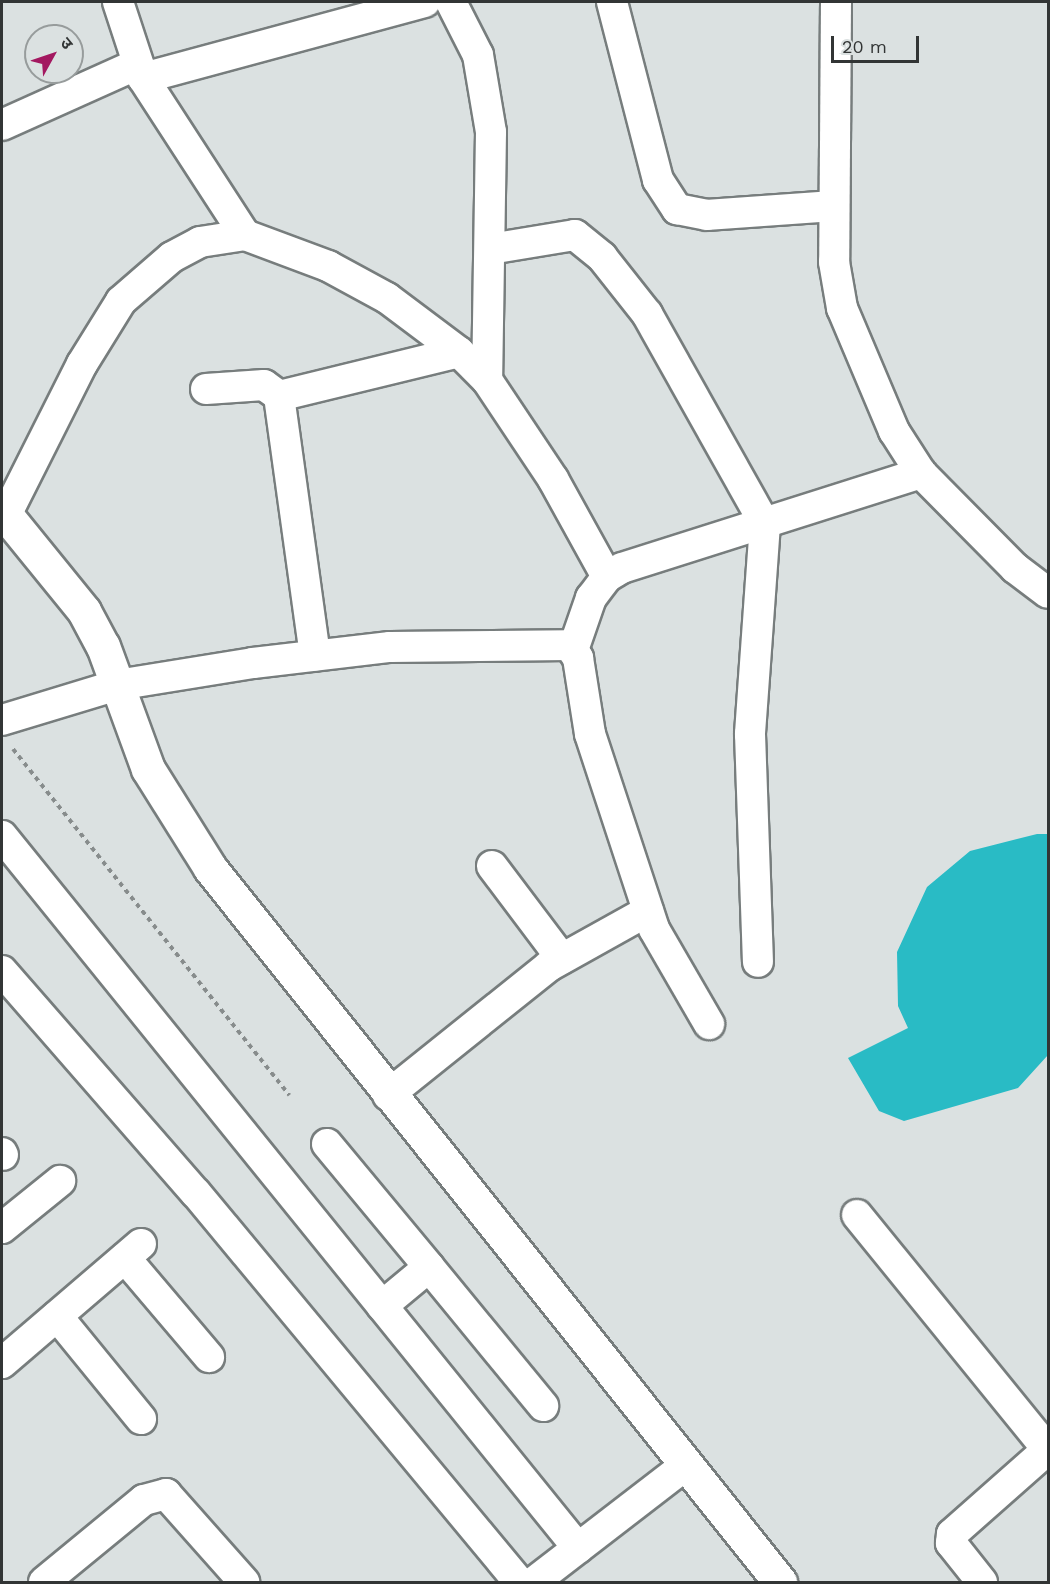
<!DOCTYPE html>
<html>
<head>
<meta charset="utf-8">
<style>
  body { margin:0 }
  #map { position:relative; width:1050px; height:1584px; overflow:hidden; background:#dbe1e1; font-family:"Work Sans","Noto Sans Devanagari",sans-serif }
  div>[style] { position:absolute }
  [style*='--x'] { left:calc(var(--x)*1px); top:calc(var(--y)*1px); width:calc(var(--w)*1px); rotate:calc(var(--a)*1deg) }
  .water>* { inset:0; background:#29bbc5 }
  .path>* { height:4px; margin-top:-2px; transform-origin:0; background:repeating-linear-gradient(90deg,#878c8c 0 4.5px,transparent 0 9px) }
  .roads { filter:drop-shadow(2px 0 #777d7d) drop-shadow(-2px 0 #777d7d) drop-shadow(0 2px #777d7d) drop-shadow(0 -2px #777d7d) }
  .street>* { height:30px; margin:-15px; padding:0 15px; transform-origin:15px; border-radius:15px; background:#fff }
  .secondary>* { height:33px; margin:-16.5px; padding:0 16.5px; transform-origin:16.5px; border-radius:16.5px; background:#fff }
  span { translate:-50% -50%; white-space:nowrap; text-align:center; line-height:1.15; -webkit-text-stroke:4.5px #dbe1e1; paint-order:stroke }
  .frame { position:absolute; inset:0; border:3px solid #323535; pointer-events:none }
  .north { position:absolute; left:24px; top:24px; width:60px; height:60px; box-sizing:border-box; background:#dbe1e1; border:2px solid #979c9c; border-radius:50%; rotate:50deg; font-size:16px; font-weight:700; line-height:24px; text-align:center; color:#323535 }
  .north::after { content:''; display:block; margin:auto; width:21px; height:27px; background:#a31860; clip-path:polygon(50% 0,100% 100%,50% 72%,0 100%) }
  .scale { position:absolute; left:831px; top:36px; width:88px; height:27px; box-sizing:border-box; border:3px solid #323535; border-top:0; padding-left:8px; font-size:18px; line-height:21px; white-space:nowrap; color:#323535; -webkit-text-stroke:4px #dbe1e1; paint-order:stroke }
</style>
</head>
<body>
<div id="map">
  <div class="water">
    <div style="clip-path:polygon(1037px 834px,1048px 834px,1048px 1055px,1018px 1088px,904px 1121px,879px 1111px,848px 1058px,908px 1028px,898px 1006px,897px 952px,927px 887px,970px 851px)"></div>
  </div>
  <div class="path">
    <div style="--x:13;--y:749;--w:443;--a:51.4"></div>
  </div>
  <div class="roads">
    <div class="street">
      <div style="--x:118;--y:2;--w:80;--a:71.8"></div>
      <div style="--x:143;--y:78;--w:187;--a:57"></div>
      <div style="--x:451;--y:2;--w:59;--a:63"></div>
      <div style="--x:478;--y:55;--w:78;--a:80.4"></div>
      <div style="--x:491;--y:132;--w:248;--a:90.9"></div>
      <div style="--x:612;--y:2;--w:184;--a:75.5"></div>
      <div style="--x:658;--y:180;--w:35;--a:57"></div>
      <div style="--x:677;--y:209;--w:31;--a:11"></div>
      <div style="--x:707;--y:215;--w:126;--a:-4.1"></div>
      <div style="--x:836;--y:2;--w:260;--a:90.4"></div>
      <div style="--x:834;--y:262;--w:47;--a:80.1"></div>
      <div style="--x:842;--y:308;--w:134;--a:67.1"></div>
      <div style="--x:894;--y:431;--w:50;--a:57.3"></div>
      <div style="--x:921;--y:473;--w:134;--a:45.3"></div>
      <div style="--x:1015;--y:568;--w:41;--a:37.1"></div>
      <div style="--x:143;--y:78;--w:292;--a:-15.1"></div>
      <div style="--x:2;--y:125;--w:149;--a:-24.2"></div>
      <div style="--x:490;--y:249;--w:86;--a:-9.4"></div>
      <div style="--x:575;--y:235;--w:35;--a:39"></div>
      <div style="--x:602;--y:257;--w:73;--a:51.7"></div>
      <div style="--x:647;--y:314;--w:241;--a:60.7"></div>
      <div style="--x:765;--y:524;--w:211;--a:94.1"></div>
      <div style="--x:750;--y:734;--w:228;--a:88"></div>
      <div style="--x:206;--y:389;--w:58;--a:-3.9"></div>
      <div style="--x:264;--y:385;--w:19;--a:36"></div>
      <div style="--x:279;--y:396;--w:185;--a:-13.7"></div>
      <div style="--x:279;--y:396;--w:262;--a:82.1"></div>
      <div style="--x:6;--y:515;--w:169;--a:-63.3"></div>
      <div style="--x:82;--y:364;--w:74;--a:-58.2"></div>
      <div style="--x:121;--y:301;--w:67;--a:-40.8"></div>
      <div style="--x:172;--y:257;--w:32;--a:-28"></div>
      <div style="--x:200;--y:242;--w:46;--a:-8.8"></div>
      <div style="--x:245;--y:235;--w:89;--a:20.5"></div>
      <div style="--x:328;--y:266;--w:67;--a:28.5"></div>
      <div style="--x:387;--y:298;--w:90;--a:36.9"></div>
      <div style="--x:459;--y:352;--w:40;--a:45"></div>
      <div style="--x:487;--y:380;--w:119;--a:56.3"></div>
      <div style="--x:553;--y:479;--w:112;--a:61.1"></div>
      <div style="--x:574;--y:647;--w:52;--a:-70.9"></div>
      <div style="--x:591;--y:598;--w:26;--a:-53"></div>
      <div style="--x:607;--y:577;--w:17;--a:-31"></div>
      <div style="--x:622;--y:568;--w:314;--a:-17.6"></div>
      <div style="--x:2;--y:720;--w:120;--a:-16.9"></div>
      <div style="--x:117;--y:685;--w:138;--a:-9.2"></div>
      <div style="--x:253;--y:663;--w:138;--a:-6.7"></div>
      <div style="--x:390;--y:647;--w:179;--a:-0.6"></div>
      <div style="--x:569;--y:645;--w:16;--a:55"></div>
      <div style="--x:578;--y:658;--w:77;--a:81"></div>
      <div style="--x:590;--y:734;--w:205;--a:71.8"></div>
      <div style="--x:654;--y:929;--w:110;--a:59.9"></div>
      <div style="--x:2;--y:836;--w:916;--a:51.03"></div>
      <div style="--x:492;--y:866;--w:116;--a:53"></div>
      <div style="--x:2;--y:971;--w:295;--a:48.9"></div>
      <div style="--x:196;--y:1193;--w:506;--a:50.3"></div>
      <div style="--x:388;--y:1095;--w:206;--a:-38.7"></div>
      <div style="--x:549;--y:966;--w:113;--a:-29.1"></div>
      <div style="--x:327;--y:1144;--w:160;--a:50.3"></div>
      <div style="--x:2;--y:1153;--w:2;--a:63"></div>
      <div style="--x:857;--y:1215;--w:303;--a:50.9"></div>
      <div style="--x:2;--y:1228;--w:75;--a:-39"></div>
      <div style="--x:125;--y:1258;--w:130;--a:49.7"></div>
      <div style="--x:382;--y:1306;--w:61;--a:-39.7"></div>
      <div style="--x:429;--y:1267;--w:180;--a:50.6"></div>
      <div style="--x:57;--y:1316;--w:133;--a:50.8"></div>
      <div style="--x:2;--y:1363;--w:183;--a:-40.6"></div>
      <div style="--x:44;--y:1582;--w:129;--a:-39.4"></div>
      <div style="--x:144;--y:1500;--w:23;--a:-15"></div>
      <div style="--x:166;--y:1494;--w:118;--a:48.4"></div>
      <div style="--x:534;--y:1582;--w:192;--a:-37.6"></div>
      <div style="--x:982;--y:1582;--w:50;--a:-128.5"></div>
      <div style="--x:951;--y:1543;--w:9;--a:-84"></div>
      <div style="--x:952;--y:1534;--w:128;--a:-41.5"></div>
    </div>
    <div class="secondary">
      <div style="--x:2;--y:510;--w:130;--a:50.9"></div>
      <div style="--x:84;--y:611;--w:40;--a:62"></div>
      <div style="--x:103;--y:646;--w:131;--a:69.9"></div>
      <div style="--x:148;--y:769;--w:117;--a:57.9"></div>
      <div style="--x:210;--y:868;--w:914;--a:51.4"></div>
    </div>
  </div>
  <div class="frame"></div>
  <div class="north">उ</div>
  <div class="scale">20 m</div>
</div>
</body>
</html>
